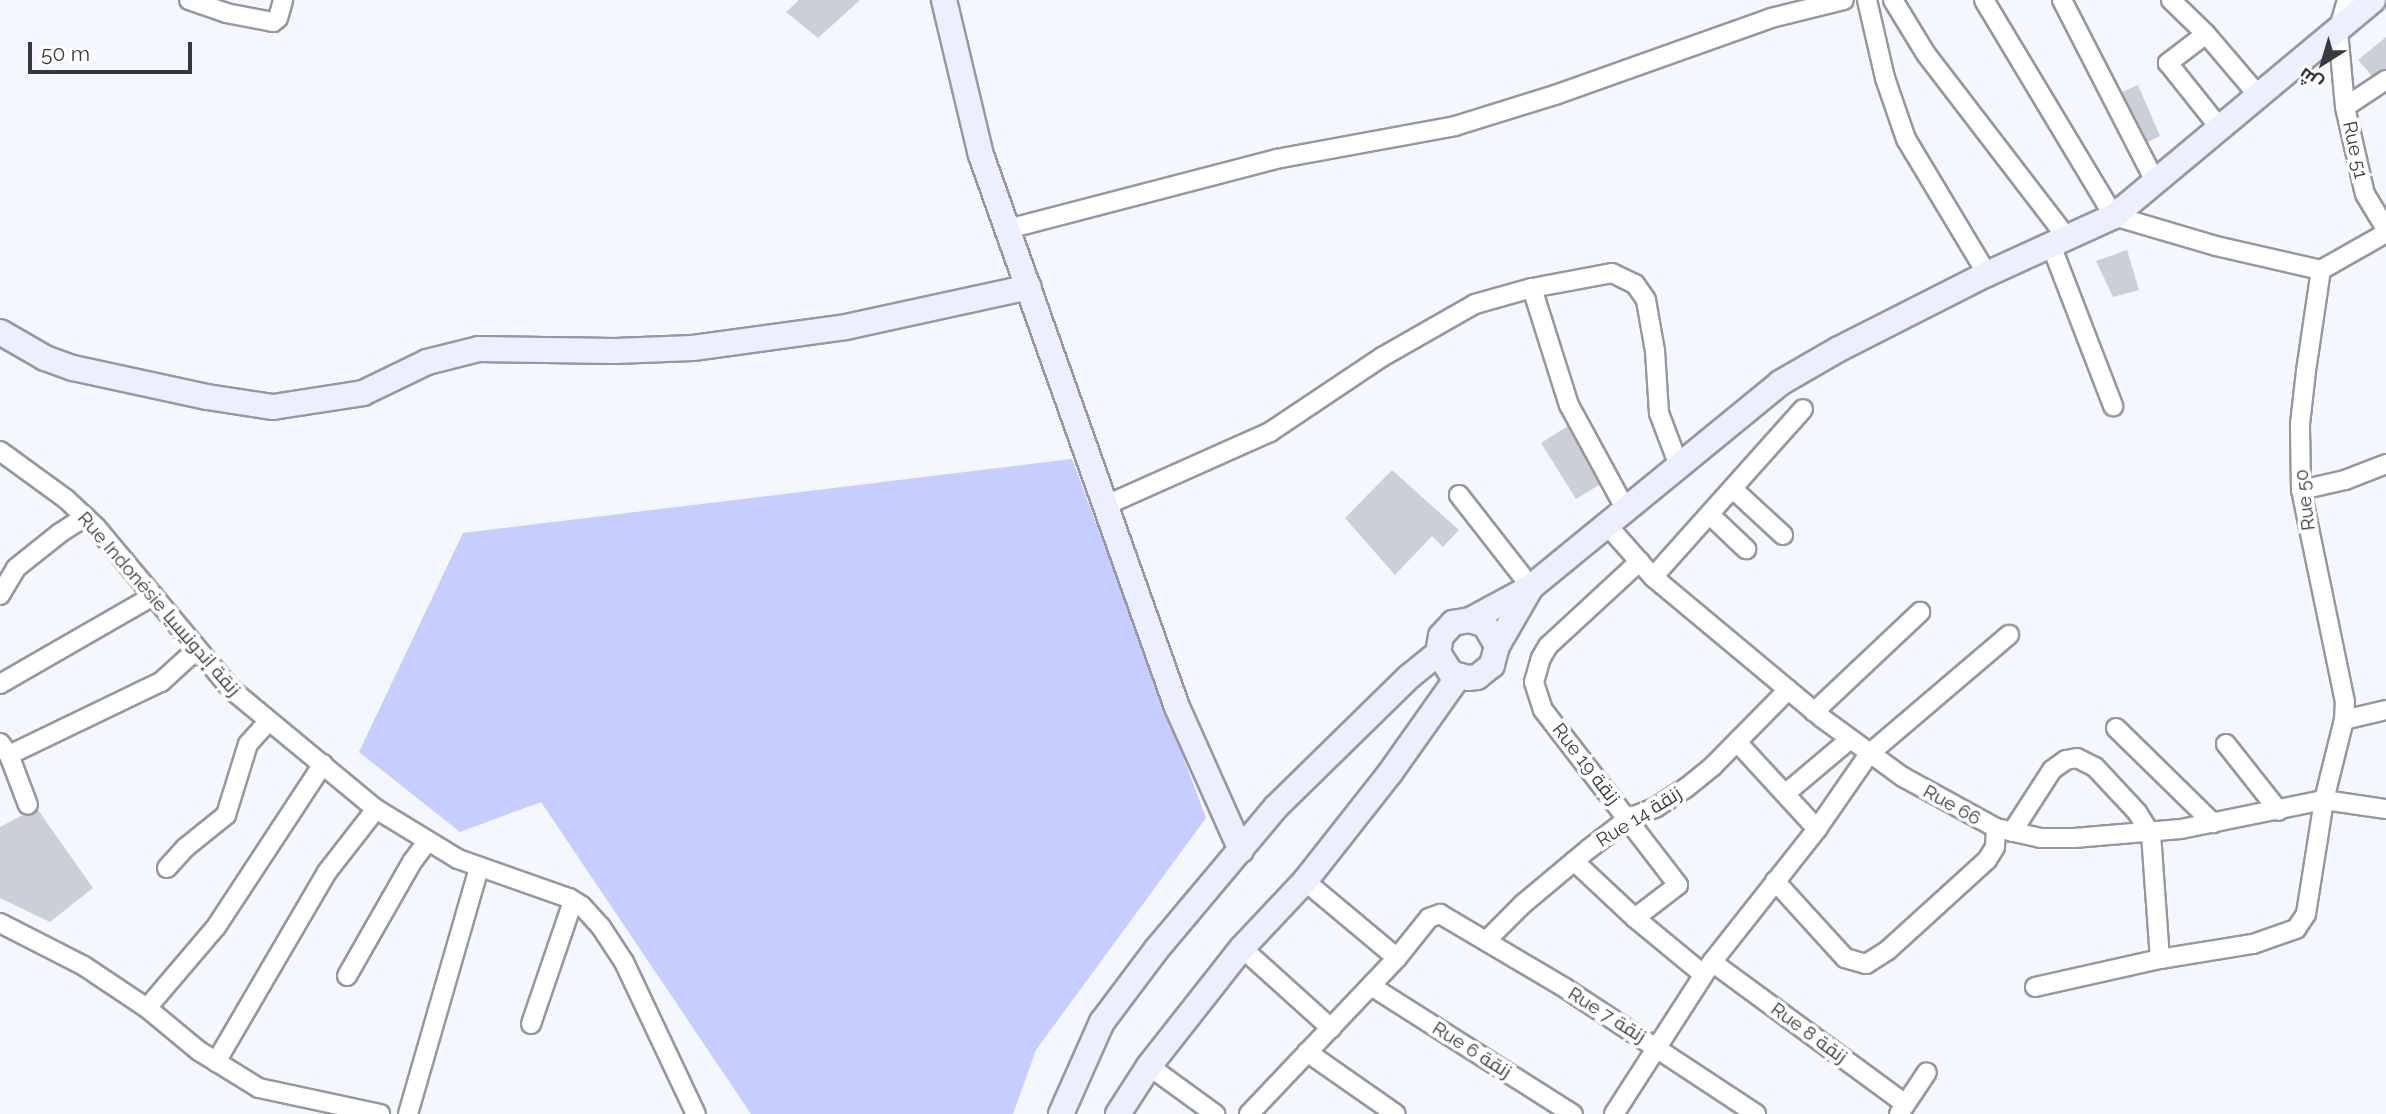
<!DOCTYPE html>
<html>
<head>
<meta charset="utf-8">
<style>
  body { margin:0 }
  #map { position:relative; width:2386px; height:1114px; overflow:hidden; background:#f5f7fe; font-family:Raleway,Cairo,sans-serif }
  div>[style] { position:absolute }
  [style*='--x'] { left:calc(var(--x)*1px); top:calc(var(--y)*1px); width:calc(var(--w)*1px); rotate:calc(var(--a)*1deg) }
  .green>* { inset:0; background:#c5ceff }
  .building>* { inset:0; background:#cdcfd8 }
  .roads { filter:drop-shadow(2px 0 #9698a0) drop-shadow(-2px 0 #9698a0) drop-shadow(0 2px #9698a0) drop-shadow(0 -2px #9698a0) }
  .street>* { height:18px; margin:-9px; padding:0 9px; transform-origin:9px; border-radius:9px; background:#fff }
  .secondary>* { height:24px; margin:-12px; padding:0 12px; transform-origin:12px; border-radius:12px; background:#eceffe }
  span { translate:-50% -50%; white-space:nowrap; text-align:center; line-height:1.15; -webkit-text-stroke:7px #fff; paint-order:stroke }
  .street-label { font-size:19px; color:#393a3e }
  .north { position:absolute; left:2288px; top:28px; width:70px; height:70px; -webkit-text-stroke:5px #fff; paint-order:stroke; rotate:217deg; font-size:19px; font-weight:700; line-height:28px; text-align:center; color:#393a3e }
  .north::after { content:''; display:block; margin:auto; width:24px; height:32px; background:#393a3e; clip-path:polygon(50% 0,100% 100%,50% 72%,0 100%) }
  .scale { position:absolute; left:28px; top:42px; width:164px; height:32px; box-sizing:border-box; border:4px solid #393a3e; border-top:0; padding-left:9px; font-size:21px; line-height:24px; white-space:nowrap; color:#393a3e; -webkit-text-stroke:5px #fff; paint-order:stroke }
</style>
</head>
<body>
<div id="map">
  <div class="green">
    <div style="clip-path:polygon(1072px 459px,1206px 818px,1036px 1050px,1013px 1114px,751px 1114px,541px 802px,460px 832px,359px 752px,463px 533px)"></div>
  </div>
  <div class="building">
    <div style="clip-path:polygon(799px 0,860px 0,818px 38px,786px 12px)"></div>
    <div style="clip-path:polygon(2386px 37px,2386px 69px,2372px 76px,2358px 60px)"></div>
    <div style="clip-path:polygon(2138px 85px,2160px 136px,2148px 142px,2122px 92px)"></div>
    <div style="clip-path:polygon(2127px 250px,2139px 290px,2113px 297px,2096px 261px)"></div>
    <div style="clip-path:polygon(1568px 426px,1599px 485px,1576px 499px,1541px 443px)"></div>
    <div style="clip-path:polygon(1392px 470px,1459px 530px,1443px 547px,1432px 536px,1395px 575px,1345px 518px)"></div>
    <div style="clip-path:polygon(38px 810px,93px 888px,50px 922px,0 898px,0 827px,23px 815px,33px 815px)"></div>
  </div>
  <div class="roads">
    <div class="street">
      <div style="--x:189;--y:0;--w:39;--a:19"></div>
      <div style="--x:226;--y:13;--w:48;--a:10.8"></div>
      <div style="--x:273;--y:22;--w:6;--a:-39"></div>
      <div style="--x:278;--y:18;--w:19;--a:-74"></div>
      <div style="--x:1867;--y:0;--w:80;--a:77"></div>
      <div style="--x:1885;--y:78;--w:65;--a:71"></div>
      <div style="--x:1906;--y:139;--w:157;--a:59"></div>
      <div style="--x:1893;--y:0;--w:63;--a:58.6"></div>
      <div style="--x:1926;--y:54;--w:232;--a:52.5"></div>
      <div style="--x:1984;--y:0;--w:252;--a:59"></div>
      <div style="--x:2114;--y:216;--w:106;--a:16.4"></div>
      <div style="--x:2216;--y:246;--w:108;--a:12.9"></div>
      <div style="--x:2062;--y:0;--w:203;--a:62.8"></div>
      <div style="--x:2171;--y:0;--w:49;--a:44.2"></div>
      <div style="--x:2206;--y:34;--w:79;--a:49.6"></div>
      <div style="--x:2347;--y:0;--w:32;--a:106"></div>
      <div style="--x:2338;--y:31;--w:76;--a:84.7"></div>
      <div style="--x:2345;--y:107;--w:89;--a:77.1"></div>
      <div style="--x:2365;--y:194;--w:41;--a:59"></div>
      <div style="--x:2206;--y:34;--w:48;--a:142.7"></div>
      <div style="--x:2168;--y:63;--w:82;--a:51.4"></div>
      <div style="--x:2345;--y:107;--w:49;--a:-33.4"></div>
      <div style="--x:1008;--y:229;--w:277;--a:-14.6"></div>
      <div style="--x:1276;--y:159;--w:182;--a:-10.4"></div>
      <div style="--x:1455;--y:126;--w:105;--a:-17.2"></div>
      <div style="--x:1555;--y:95;--w:229;--a:-19.6"></div>
      <div style="--x:1771;--y:18;--w:75;--a:-13.9"></div>
      <div style="--x:2051;--y:245;--w:173;--a:68.9"></div>
      <div style="--x:1532;--y:288;--w:123;--a:72.5"></div>
      <div style="--x:1569;--y:405;--w:119;--a:61.5"></div>
      <div style="--x:0;--y:451;--w:82;--a:36"></div>
      <div style="--x:66;--y:499;--w:41;--a:43"></div>
      <div style="--x:96;--y:527;--w:212;--a:50.2"></div>
      <div style="--x:232;--y:690;--w:187;--a:39.6"></div>
      <div style="--x:376;--y:809;--w:96;--a:31.4"></div>
      <div style="--x:458;--y:859;--w:118;--a:19.4"></div>
      <div style="--x:569;--y:898;--w:15;--a:32"></div>
      <div style="--x:582;--y:906;--w:28;--a:48"></div>
      <div style="--x:601;--y:927;--w:42;--a:56.7"></div>
      <div style="--x:624;--y:962;--w:168;--a:64.7"></div>
      <div style="--x:1733;--y:489;--w:68;--a:42.6"></div>
      <div style="--x:2301;--y:490;--w:45;--a:-12.8"></div>
      <div style="--x:2345;--y:480;--w:44;--a:-21.3"></div>
      <div style="--x:1459;--y:495;--w:117;--a:52"></div>
      <div style="--x:1104;--y:506;--w:182;--a:-24"></div>
      <div style="--x:1270;--y:432;--w:135;--a:-33.8"></div>
      <div style="--x:1382;--y:357;--w:107;--a:-29.7"></div>
      <div style="--x:1475;--y:304;--w:59;--a:-15.7"></div>
      <div style="--x:1532;--y:288;--w:81;--a:-10.6"></div>
      <div style="--x:1612;--y:273;--w:25;--a:26"></div>
      <div style="--x:1635;--y:284;--w:19;--a:55"></div>
      <div style="--x:1646;--y:300;--w:52;--a:80"></div>
      <div style="--x:1655;--y:351;--w:62;--a:86.3"></div>
      <div style="--x:1659;--y:413;--w:57;--a:69.3"></div>
      <div style="--x:1710;--y:515;--w:50;--a:43.4"></div>
      <div style="--x:1608;--y:526;--w:68;--a:48.6"></div>
      <div style="--x:1653;--y:577;--w:220;--a:39.8"></div>
      <div style="--x:1822;--y:718;--w:100;--a:36.1"></div>
      <div style="--x:1903;--y:777;--w:106;--a:28.7"></div>
      <div style="--x:1996;--y:828;--w:46;--a:12.5"></div>
      <div style="--x:2041;--y:838;--w:33;--a:0"></div>
      <div style="--x:2074;--y:838;--w:107;--a:-4.8"></div>
      <div style="--x:2181;--y:829;--w:146;--a:-11.5"></div>
      <div style="--x:2324;--y:800;--w:63;--a:8.3"></div>
      <div style="--x:1653;--y:577;--w:225;--a:-48.2"></div>
      <div style="--x:0;--y:595;--w:31;--a:-59"></div>
      <div style="--x:16;--y:568;--w:56;--a:-38.5"></div>
      <div style="--x:60;--y:533;--w:30;--a:-33"></div>
      <div style="--x:0;--y:684;--w:177;--a:-29.9"></div>
      <div style="--x:1814;--y:712;--w:146;--a:-43.3"></div>
      <div style="--x:2344;--y:720;--w:43;--a:-13.4"></div>
      <div style="--x:2116;--y:728;--w:136;--a:44.4"></div>
      <div style="--x:0;--y:743;--w:15;--a:53"></div>
      <div style="--x:9;--y:755;--w:53;--a:69.2"></div>
      <div style="--x:1738;--y:743;--w:117;--a:47.4"></div>
      <div style="--x:2226;--y:744;--w:85;--a:51.7"></div>
      <div style="--x:9;--y:755;--w:169;--a:-25.7"></div>
      <div style="--x:161;--y:682;--w:47;--a:-42.4"></div>
      <div style="--x:1785;--y:794;--w:84;--a:-40.2"></div>
      <div style="--x:2012;--y:832;--w:74;--a:-57.2"></div>
      <div style="--x:2052;--y:770;--w:17;--a:-36"></div>
      <div style="--x:2066;--y:760;--w:11;--a:-10"></div>
      <div style="--x:2077;--y:758;--w:20;--a:27"></div>
      <div style="--x:2095;--y:767;--w:62;--a:47"></div>
      <div style="--x:2137;--y:812;--w:26;--a:58"></div>
      <div style="--x:2151;--y:834;--w:125;--a:85.9"></div>
      <div style="--x:1574;--y:861;--w:83;--a:43.1"></div>
      <div style="--x:1635;--y:918;--w:54;--a:-37.5"></div>
      <div style="--x:1678;--y:885;--w:221;--a:-127.6"></div>
      <div style="--x:1543;--y:710;--w:29;--a:-108"></div>
      <div style="--x:1534;--y:682;--w:25;--a:-74"></div>
      <div style="--x:1541;--y:658;--w:14;--a:-60"></div>
      <div style="--x:1548;--y:646;--w:125;--a:-42.7"></div>
      <div style="--x:167;--y:868;--w:27;--a:-48"></div>
      <div style="--x:185;--y:848;--w:53;--a:-38.8"></div>
      <div style="--x:226;--y:815;--w:74;--a:-72.8"></div>
      <div style="--x:248;--y:744;--w:31;--a:-48"></div>
      <div style="--x:1305;--y:881;--w:120;--a:39.9"></div>
      <div style="--x:1775;--y:881;--w:104;--a:47.7"></div>
      <div style="--x:1845;--y:958;--w:22;--a:16"></div>
      <div style="--x:1866;--y:964;--w:26;--a:-32"></div>
      <div style="--x:1888;--y:950;--w:134;--a:-42.3"></div>
      <div style="--x:1987;--y:860;--w:15;--a:-58"></div>
      <div style="--x:1995;--y:847;--w:19;--a:-87"></div>
      <div style="--x:1635;--y:918;--w:88;--a:39.5"></div>
      <div style="--x:0;--y:923;--w:94;--a:27.1"></div>
      <div style="--x:84;--y:966;--w:76;--a:33.7"></div>
      <div style="--x:147;--y:1008;--w:67;--a:39.6"></div>
      <div style="--x:199;--y:1051;--w:70;--a:31.7"></div>
      <div style="--x:259;--y:1088;--w:124;--a:12.1"></div>
      <div style="--x:1487;--y:940;--w:51;--a:-45"></div>
      <div style="--x:1523;--y:904;--w:87;--a:-39.9"></div>
      <div style="--x:1590;--y:848;--w:49;--a:-37.6"></div>
      <div style="--x:1629;--y:818;--w:28;--a:-21"></div>
      <div style="--x:1655;--y:808;--w:37;--a:-33"></div>
      <div style="--x:1686;--y:788;--w:35;--a:-39"></div>
      <div style="--x:1713;--y:766;--w:107;--a:-45.4"></div>
      <div style="--x:1242;--y:948;--w:120;--a:42"></div>
      <div style="--x:1712;--y:962;--w:240;--a:36.3"></div>
      <div style="--x:347;--y:976;--w:131;--a:-60.3"></div>
      <div style="--x:412;--y:862;--w:25;--a:-53"></div>
      <div style="--x:1371;--y:986;--w:239;--a:32.4"></div>
      <div style="--x:2035;--y:987;--w:128;--a:-12.6"></div>
      <div style="--x:2160;--y:959;--w:94;--a:-9.2"></div>
      <div style="--x:2253;--y:944;--w:46;--a:-19.2"></div>
      <div style="--x:2296;--y:929;--w:18;--a:-56"></div>
      <div style="--x:2306;--y:914;--w:115;--a:-81"></div>
      <div style="--x:2324;--y:800;--w:82;--a:-76"></div>
      <div style="--x:2344;--y:720;--w:18;--a:-87"></div>
      <div style="--x:2345;--y:702;--w:217;--a:-101.7"></div>
      <div style="--x:2301;--y:490;--w:66;--a:-90.9"></div>
      <div style="--x:2300;--y:424;--w:53;--a:-83.5"></div>
      <div style="--x:2306;--y:371;--w:102;--a:-81.6"></div>
      <div style="--x:2321;--y:270;--w:75;--a:-29.6"></div>
      <div style="--x:147;--y:1008;--w:106;--a:-49.6"></div>
      <div style="--x:216;--y:927;--w:195;--a:-56.7"></div>
      <div style="--x:531;--y:1024;--w:130;--a:-71.1"></div>
      <div style="--x:1307;--y:1052;--w:108;--a:34.9"></div>
      <div style="--x:216;--y:1062;--w:220;--a:-59.7"></div>
      <div style="--x:327;--y:872;--w:80;--a:-52.1"></div>
      <div style="--x:1149;--y:1066;--w:82;--a:36"></div>
      <div style="--x:408;--y:1114;--w:256;--a:-73.9"></div>
      <div style="--x:1249;--y:1114;--w:215;--a:-46.5"></div>
      <div style="--x:1397;--y:958;--w:51;--a:-51.3"></div>
      <div style="--x:1429;--y:918;--w:12;--a:-20"></div>
      <div style="--x:1440;--y:914;--w:145;--a:30.6"></div>
      <div style="--x:1565;--y:988;--w:229;--a:33.4"></div>
      <div style="--x:1614;--y:1114;--w:181;--a:-57.2"></div>
      <div style="--x:1712;--y:962;--w:169;--a:-51.7"></div>
      <div style="--x:1817;--y:829;--w:91;--a:-55.3"></div>
      <div style="--x:1869;--y:754;--w:184;--a:-40.4"></div>
      <div style="--x:1899;--y:1114;--w:50;--a:-56.3"></div>
    </div>
    <div class="secondary">
      <div style="--x:944;--y:0;--w:159;--a:76.6"></div>
      <div style="--x:981;--y:155;--w:586;--a:70.45"></div>
      <div style="--x:1177;--y:707;--w:157;--a:65.9"></div>
      <div style="--x:0;--y:332;--w:52;--a:30"></div>
      <div style="--x:45;--y:358;--w:30;--a:20"></div>
      <div style="--x:73;--y:368;--w:137;--a:12.2"></div>
      <div style="--x:207;--y:397;--w:67;--a:8.6"></div>
      <div style="--x:273;--y:407;--w:91;--a:-8.8"></div>
      <div style="--x:363;--y:393;--w:71;--a:-25.8"></div>
      <div style="--x:427;--y:362;--w:54;--a:-14"></div>
      <div style="--x:479;--y:349;--w:136;--a:0.8"></div>
      <div style="--x:615;--y:351;--w:78;--a:-2.2"></div>
      <div style="--x:693;--y:348;--w:154;--a:-7.8"></div>
      <div style="--x:846;--y:327;--w:187;--a:-12.3"></div>
      <div style="--x:1470;--y:620;--w:16;--a:18"></div>
      <div style="--x:1485;--y:625;--w:24;--a:60"></div>
      <div style="--x:1497;--y:646;--w:20;--a:105"></div>
      <div style="--x:1492;--y:665;--w:19;--a:141"></div>
      <div style="--x:1477;--y:677;--w:9;--a:174"></div>
      <div style="--x:1468;--y:678;--w:18;--a:-164"></div>
      <div style="--x:1451;--y:673;--w:24;--a:-123"></div>
      <div style="--x:1438;--y:653;--w:17;--a:-80"></div>
      <div style="--x:1441;--y:636;--w:18;--a:-47"></div>
      <div style="--x:1453;--y:623;--w:17;--a:-10"></div>
      <div style="--x:1470;--y:620;--w:69;--a:-28.4"></div>
      <div style="--x:1531;--y:587;--w:322;--a:-39.3"></div>
      <div style="--x:1780;--y:383;--w:68;--a:-30"></div>
      <div style="--x:1839;--y:349;--w:166;--a:-26.9"></div>
      <div style="--x:1987;--y:274;--w:140;--a:-24.5"></div>
      <div style="--x:2114;--y:216;--w:337;--a:-39.8"></div>
      <div style="--x:1497;--y:646;--w:68;--a:-60"></div>
      <div style="--x:1061;--y:1114;--w:101;--a:-66"></div>
      <div style="--x:1102;--y:1022;--w:90;--a:-53.1"></div>
      <div style="--x:1156;--y:950;--w:187;--a:-50"></div>
      <div style="--x:1276;--y:807;--w:187;--a:-44.4"></div>
      <div style="--x:1410;--y:676;--w:36;--a:-39"></div>
      <div style="--x:1118;--y:1114;--w:57;--a:-57.1"></div>
      <div style="--x:1149;--y:1066;--w:150;--a:-51.8"></div>
      <div style="--x:1242;--y:948;--w:92;--a:-46.8"></div>
      <div style="--x:1305;--y:881;--w:137;--a:-51.8"></div>
      <div style="--x:1390;--y:773;--w:118;--a:-54.7"></div>
    </div>
  </div>
  <div class="street-label">
    <span style="left:2355px;top:150px;rotate:78deg">Rue 51</span>
    <span style="left:2305px;top:500px;rotate:-97deg">Rue 50</span>
    <span style="left:159px;top:604px;rotate:49deg">Rue Indonésie زنقة إندونيسيا</span>
    <span style="left:1586px;top:764px;rotate:52deg">Rue 19 زنقة</span>
    <span style="left:1952px;top:805px;rotate:29deg">Rue 66</span>
    <span style="left:1639px;top:817px;rotate:-32deg">Rue 14 زنقة</span>
    <span style="left:1607px;top:1015px;rotate:32deg">Rue 7 زنقة</span>
    <span style="left:1809px;top:1033px;rotate:36deg">Rue 8 زنقة</span>
    <span style="left:1472px;top:1050px;rotate:32deg">Rue 6 زنقة</span>
  </div>
  <div class="north">ش</div>
  <div class="scale">50 m</div>
</div>
</body>
</html>
